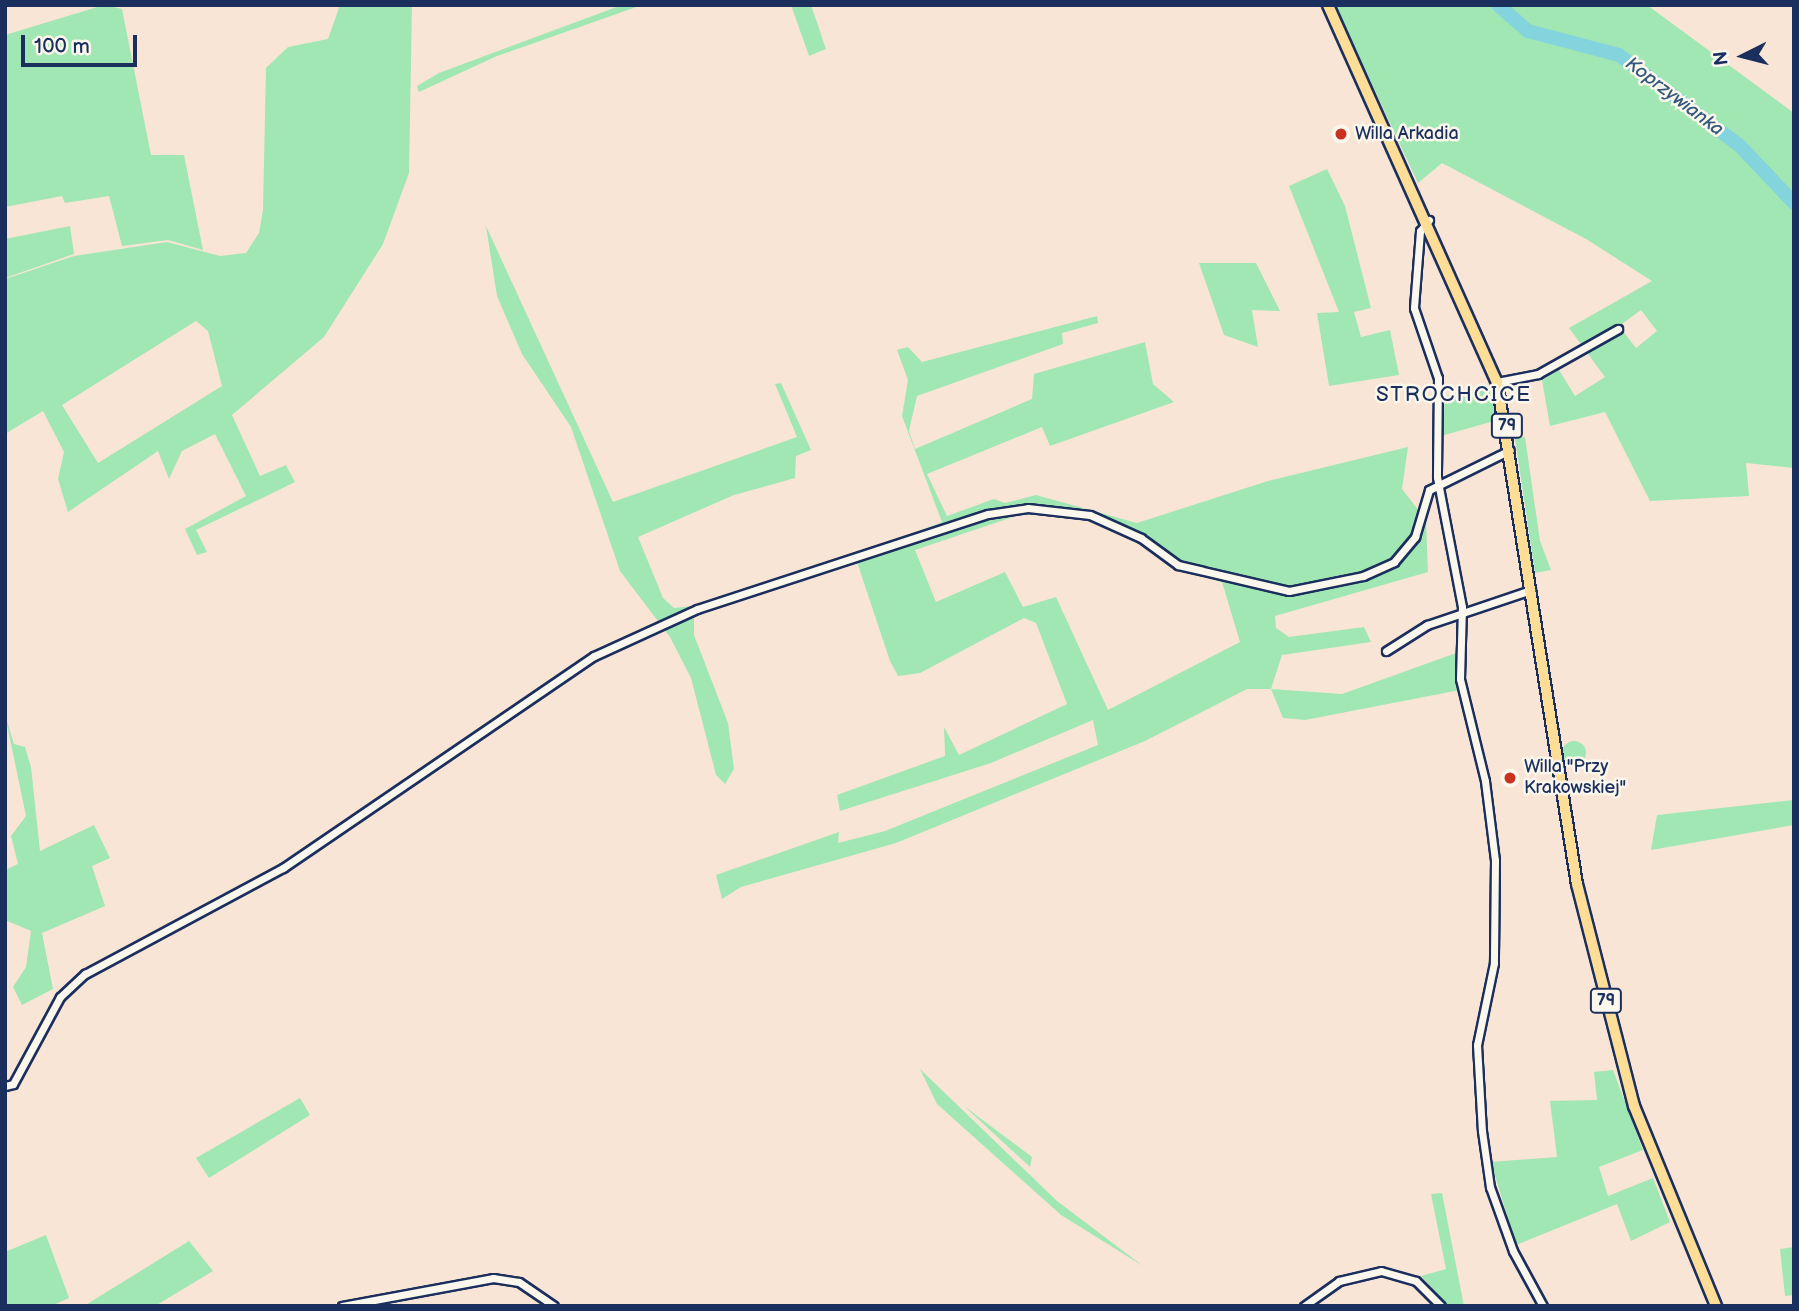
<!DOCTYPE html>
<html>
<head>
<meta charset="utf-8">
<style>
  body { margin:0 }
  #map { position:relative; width:1799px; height:1311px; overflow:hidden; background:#f8e5d6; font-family:"Balsamiq Sans",sans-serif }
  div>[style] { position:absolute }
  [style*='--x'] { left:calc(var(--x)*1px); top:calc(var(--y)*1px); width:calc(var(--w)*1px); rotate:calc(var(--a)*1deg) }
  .green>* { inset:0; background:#a1e7b3 }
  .round { border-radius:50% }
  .river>* { height:14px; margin:-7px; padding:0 7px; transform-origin:7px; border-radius:7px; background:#84d4dd }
  .roads { filter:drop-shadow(2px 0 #1b2f5e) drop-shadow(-2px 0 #1b2f5e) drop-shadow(0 2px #1b2f5e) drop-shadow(0 -2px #1b2f5e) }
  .minor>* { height:7px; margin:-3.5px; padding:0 3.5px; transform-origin:3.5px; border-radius:3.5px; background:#fbf7ec }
  .major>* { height:10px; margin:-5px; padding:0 5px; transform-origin:5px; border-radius:5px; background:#fedd96 }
  .dots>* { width:19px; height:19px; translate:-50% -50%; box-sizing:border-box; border:4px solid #fbf7ec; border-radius:50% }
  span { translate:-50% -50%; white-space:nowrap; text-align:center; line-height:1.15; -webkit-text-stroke:5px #fbf7ec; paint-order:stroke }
  .shield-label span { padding:2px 5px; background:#fbf7ec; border:2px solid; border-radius:5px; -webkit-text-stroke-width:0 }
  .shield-label { font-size:16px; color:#1b2f5e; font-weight:700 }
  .poi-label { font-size:18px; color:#1b2f5e }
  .left { translate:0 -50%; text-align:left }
  .water-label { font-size:19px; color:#35587e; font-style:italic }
  .quarter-label { font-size:21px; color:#1b2f5e; letter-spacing:2px }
  .frame { position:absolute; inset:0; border:7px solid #1b2f5e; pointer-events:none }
  .north { position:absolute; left:1708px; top:21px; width:70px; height:70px; -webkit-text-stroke:5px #fbf7ec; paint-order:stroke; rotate:264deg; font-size:19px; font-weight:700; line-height:28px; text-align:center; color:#1b2f5e }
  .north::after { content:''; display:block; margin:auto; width:24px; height:32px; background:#1b2f5e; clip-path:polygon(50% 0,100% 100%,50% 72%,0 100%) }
  .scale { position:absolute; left:21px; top:35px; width:116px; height:32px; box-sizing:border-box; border:4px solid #1b2f5e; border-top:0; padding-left:9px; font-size:21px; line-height:24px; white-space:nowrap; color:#1b2f5e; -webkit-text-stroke:5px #fbf7ec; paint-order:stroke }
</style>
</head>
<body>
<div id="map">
  <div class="green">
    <div style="clip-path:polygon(104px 5px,122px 9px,151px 155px,184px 155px,203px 250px,168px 240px,122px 246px,109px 196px,65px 203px,62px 196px,5px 207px,5px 35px)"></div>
    <div style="clip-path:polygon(evenodd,340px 5px,412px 5px,409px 173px,383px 244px,324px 337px,232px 415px,260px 476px,286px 465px,295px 482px,196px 530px,207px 552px,197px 555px,185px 529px,246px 496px,215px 434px,182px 451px,169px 479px,158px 451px,68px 512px,58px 479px,64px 452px,43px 411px,5px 434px,5px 279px,74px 256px,167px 242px,220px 256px,246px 253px,259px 233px,263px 210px,266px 68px,288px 47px,328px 39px,340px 5px,196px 321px,208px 331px,222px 386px,98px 463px,62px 405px,196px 321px)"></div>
    <div style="clip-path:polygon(622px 5px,642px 5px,497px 56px,419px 92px,417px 86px,439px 73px)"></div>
    <div style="clip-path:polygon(791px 5px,811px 5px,826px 49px,809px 56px)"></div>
    <div style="clip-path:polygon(evenodd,1335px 5px,1647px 5px,1794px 113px,1794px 468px,1746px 463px,1749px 496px,1650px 501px,1605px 412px,1550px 426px,1542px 380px,1559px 370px,1575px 396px,1605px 377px,1569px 328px,1652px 281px,1586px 239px,1442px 163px,1418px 183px,1335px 5px,1641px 310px,1657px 331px,1636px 348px,1619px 326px,1641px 310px)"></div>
    <div style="clip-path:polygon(1327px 169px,1345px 206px,1371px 308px,1354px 312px,1361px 337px,1390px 330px,1399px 375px,1329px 386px,1317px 313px,1339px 312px,1289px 186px)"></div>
    <div style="clip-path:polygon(70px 226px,74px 254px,5px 278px,5px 239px)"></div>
    <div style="clip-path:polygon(486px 226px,613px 502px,797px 437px,775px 384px,781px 383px,811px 450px,796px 456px,795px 478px,734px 495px,638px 537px,663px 598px,674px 608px,694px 606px,694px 635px,728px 723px,734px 769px,725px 784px,716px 775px,691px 678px,670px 637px,620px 571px,571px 427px,522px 354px,497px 296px)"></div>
    <div style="clip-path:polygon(1199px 263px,1256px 263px,1280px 311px,1252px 310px,1258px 347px,1224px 335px)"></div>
    <div style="clip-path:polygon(evenodd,1097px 316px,1098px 323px,1062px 333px,1063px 344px,917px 396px,909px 431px,915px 449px,1032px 399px,1034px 374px,1145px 342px,1153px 384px,1174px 402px,1050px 446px,1042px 427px,927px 474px,947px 516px,994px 499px,1005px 503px,1036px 495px,1137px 523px,1268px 481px,1408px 447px,1402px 489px,1426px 520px,1428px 572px,1275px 616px,1276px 628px,1289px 637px,1364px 627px,1371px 642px,1282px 655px,1271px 689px,1342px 694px,1459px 652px,1460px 690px,1305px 720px,1283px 718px,1271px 689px,1247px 689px,1145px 741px,896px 843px,741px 887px,722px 899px,716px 875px,839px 832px,838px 843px,885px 831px,1098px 745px,1093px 720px,991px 763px,840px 811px,837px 795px,945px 756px,944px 727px,959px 755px,1067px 704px,1036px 623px,1024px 618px,920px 673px,898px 676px,890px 661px,855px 556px,942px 522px,902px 416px,908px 380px,897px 350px,908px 347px,922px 362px,1097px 316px,1069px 514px,1133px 537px,1168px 566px,1222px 582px,1240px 642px,1108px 710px,1056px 597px,1023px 607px,1005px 572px,936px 602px,915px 550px,1019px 515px,1069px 514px)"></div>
    <div style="clip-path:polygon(1492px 388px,1501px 419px,1434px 438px,1435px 412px,1444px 411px,1445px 396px)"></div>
    <div style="clip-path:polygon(1525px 437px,1540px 541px,1551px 570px,1535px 573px,1515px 438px)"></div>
    <div style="clip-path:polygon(5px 715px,14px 744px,25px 747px,31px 767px,40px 851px,94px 825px,110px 858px,92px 866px,105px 906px,42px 933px,53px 989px,22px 1005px,13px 987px,26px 967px,31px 931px,5px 920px,5px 870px,18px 864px,11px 836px,26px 816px)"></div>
    <div class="round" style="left:1562px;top:741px;width:24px;height:24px"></div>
    <div style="clip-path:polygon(1794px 800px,1794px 825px,1651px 850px,1657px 815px)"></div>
    <div style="clip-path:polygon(920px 1069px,1057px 1201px,1143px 1266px,1061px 1215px,937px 1104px)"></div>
    <div style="clip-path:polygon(1613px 1070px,1643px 1150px,1599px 1167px,1608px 1196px,1653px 1178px,1670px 1222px,1631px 1241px,1617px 1204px,1516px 1245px,1491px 1162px,1557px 1157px,1550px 1101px,1597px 1100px,1594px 1072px)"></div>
    <div style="clip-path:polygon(300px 1098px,310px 1115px,209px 1178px,196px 1158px)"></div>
    <div style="clip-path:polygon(964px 1106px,1032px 1157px,1030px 1167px)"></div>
    <div style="clip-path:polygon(1442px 1193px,1462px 1296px,1464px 1306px,1448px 1306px,1421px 1276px,1446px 1269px,1431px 1194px)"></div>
    <div style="clip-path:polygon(46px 1235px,69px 1298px,51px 1306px,5px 1306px,5px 1252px)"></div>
    <div style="clip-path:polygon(189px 1241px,213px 1271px,155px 1306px,84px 1306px)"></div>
    <div style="clip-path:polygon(1794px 1247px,1794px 1295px,1785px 1296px,1780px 1249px)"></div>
  </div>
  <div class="river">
    <div style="--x:1498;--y:5;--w:40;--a:41"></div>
    <div style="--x:1528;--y:31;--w:94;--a:14.8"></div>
    <div style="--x:1619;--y:55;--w:150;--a:36.9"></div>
    <div style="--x:1739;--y:145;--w:80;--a:46.5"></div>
  </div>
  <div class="roads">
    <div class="minor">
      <div style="--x:1429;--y:220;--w:14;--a:129"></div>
      <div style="--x:1420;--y:231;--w:77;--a:94.5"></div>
      <div style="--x:1414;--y:308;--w:74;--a:71.1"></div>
      <div style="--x:1438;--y:378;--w:99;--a:90.6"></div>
      <div style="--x:1437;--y:477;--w:132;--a:79.1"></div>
      <div style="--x:1462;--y:607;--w:72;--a:91.6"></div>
      <div style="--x:1460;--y:679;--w:105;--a:76.2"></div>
      <div style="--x:1485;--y:781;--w:80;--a:82.8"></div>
      <div style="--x:1495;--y:860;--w:103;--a:90.6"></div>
      <div style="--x:1494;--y:963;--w:84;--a:101.7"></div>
      <div style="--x:1477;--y:1045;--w:86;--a:86.7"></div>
      <div style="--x:1482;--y:1131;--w:57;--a:81.9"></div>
      <div style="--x:1490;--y:1187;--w:68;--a:70.2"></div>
      <div style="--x:1513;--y:1251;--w:63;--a:61.4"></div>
      <div style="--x:1497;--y:382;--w:42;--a:-11"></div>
      <div style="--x:1538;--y:374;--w:92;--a:-29.4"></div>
      <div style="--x:1386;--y:651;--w:49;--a:-32.4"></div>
      <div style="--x:1427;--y:625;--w:110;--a:-18.6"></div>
      <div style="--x:5;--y:1086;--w:8;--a:-14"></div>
      <div style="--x:13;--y:1084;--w:99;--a:-61.6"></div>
      <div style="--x:60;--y:997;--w:34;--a:-43"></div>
      <div style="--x:85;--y:974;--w:225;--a:-28.2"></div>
      <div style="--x:283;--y:868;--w:376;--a:-34.3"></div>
      <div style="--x:594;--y:656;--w:113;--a:-24.5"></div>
      <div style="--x:697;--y:609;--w:306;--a:-18.1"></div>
      <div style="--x:988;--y:514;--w:40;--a:-8.5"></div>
      <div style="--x:1028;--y:508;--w:62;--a:6.4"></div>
      <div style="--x:1090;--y:515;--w:56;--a:24.3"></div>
      <div style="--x:1141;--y:538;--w:46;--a:36.1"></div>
      <div style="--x:1178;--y:565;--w:114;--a:13.2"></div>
      <div style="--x:1289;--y:591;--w:76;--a:-11.5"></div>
      <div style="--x:1363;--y:576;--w:34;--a:-24"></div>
      <div style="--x:1394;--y:562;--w:33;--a:-50"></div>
      <div style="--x:1415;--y:537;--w:49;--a:-73.4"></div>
      <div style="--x:1429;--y:490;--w:90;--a:-26.3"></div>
      <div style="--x:342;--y:1306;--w:154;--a:-10.5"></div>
      <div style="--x:493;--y:1278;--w:26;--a:9"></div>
      <div style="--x:519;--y:1282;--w:42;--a:34.4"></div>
      <div style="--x:1304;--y:1306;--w:43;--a:-35.5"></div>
      <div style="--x:1339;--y:1281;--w:43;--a:-13.4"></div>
      <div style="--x:1381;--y:1271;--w:36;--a:16"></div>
      <div style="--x:1416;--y:1281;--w:35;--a:45"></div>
    </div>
    <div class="major">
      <div style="--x:1328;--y:5;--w:413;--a:65.9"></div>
      <div style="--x:1497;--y:382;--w:508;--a:80.95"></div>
      <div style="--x:1577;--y:884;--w:229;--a:75.6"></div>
      <div style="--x:1634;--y:1106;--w:216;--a:67.7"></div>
    </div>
  </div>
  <div class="dots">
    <div style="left:1341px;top:134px;background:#c8321e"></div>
    <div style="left:1510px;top:778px;background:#c8321e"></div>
  </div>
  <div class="shield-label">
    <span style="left:1507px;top:426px">79</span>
    <span style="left:1606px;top:1001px">79</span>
  </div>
  <div class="poi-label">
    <span class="left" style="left:1355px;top:134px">Willa Arkadia</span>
    <span class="left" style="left:1524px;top:778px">Willa "Przy<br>Krakowskiej"</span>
  </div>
  <div class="water-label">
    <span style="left:1674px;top:97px;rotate:37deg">Koprzywianka</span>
  </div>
  <div class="quarter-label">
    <span style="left:1454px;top:395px">STROCHCICE</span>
  </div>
  <div class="frame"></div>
  <div class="north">N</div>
  <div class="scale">100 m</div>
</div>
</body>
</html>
